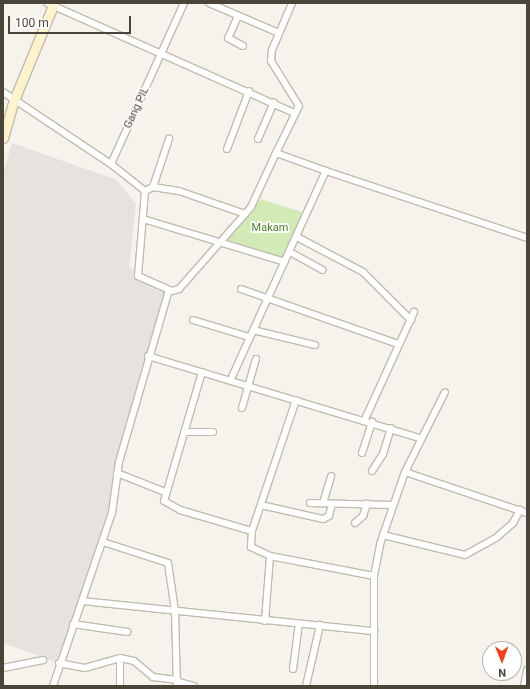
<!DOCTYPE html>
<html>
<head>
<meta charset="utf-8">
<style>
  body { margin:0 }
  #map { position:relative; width:530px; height:689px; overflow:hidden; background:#f6f3ec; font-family:Roboto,sans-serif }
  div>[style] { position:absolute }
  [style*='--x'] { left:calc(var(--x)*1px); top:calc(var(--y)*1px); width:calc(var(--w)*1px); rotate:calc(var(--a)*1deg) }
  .industrial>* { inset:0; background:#e6e2dd }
  .green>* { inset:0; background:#d2eab5 }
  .roads { filter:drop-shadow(1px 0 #c2bbae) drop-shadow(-1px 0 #c2bbae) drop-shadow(0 1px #c2bbae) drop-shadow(0 -1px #c2bbae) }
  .street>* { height:6px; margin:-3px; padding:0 3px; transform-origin:3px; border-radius:3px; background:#fff }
  .secondary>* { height:9px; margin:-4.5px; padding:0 4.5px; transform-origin:4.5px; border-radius:4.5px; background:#fff3cd }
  span { translate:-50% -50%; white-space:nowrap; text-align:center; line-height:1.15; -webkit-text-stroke:3.5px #fff; paint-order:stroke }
  .street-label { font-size:11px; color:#4b4439 }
  .park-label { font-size:11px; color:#4a7f2a }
  .frame { position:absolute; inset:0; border:4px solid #4b4439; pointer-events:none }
  .north { position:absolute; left:482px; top:641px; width:40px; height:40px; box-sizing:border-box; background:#fff; border:1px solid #b7b4b0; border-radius:50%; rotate:179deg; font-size:11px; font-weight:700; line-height:16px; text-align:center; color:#4b4439 }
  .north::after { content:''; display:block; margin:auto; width:14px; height:18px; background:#fc3f1d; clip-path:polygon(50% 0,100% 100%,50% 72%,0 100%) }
  .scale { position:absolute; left:8px; top:16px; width:123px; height:18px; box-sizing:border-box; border:2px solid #4b4439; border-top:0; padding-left:5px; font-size:12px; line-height:14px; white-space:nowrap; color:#4b4439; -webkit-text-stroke:3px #fff; paint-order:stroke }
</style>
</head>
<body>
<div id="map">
  <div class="industrial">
    <div style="clip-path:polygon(12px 143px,117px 180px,136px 204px,129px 267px,172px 291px,94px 565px,58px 663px,3px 643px,3px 173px)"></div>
  </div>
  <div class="green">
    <div style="clip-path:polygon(261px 199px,305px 213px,283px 258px,226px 240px)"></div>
  </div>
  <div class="roads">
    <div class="street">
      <div style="--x:47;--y:3;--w:270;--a:24"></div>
      <div style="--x:209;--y:3;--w:76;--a:23.2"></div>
      <div style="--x:238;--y:16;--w:24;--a:114"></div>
      <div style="--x:228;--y:38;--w:17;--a:28"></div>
      <div style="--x:3;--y:92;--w:130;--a:33.7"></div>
      <div style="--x:111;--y:164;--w:43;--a:38.5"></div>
      <div style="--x:145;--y:191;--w:85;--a:94.7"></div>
      <div style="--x:138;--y:276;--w:37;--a:24"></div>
      <div style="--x:172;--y:291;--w:7;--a:-16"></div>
      <div style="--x:179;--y:289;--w:109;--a:-48.7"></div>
      <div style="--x:251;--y:207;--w:60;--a:-65.2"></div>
      <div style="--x:258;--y:139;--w:40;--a:-66.6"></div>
      <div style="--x:227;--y:149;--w:62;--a:-69.2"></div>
      <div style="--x:111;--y:164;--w:177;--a:-65.6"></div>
      <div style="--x:326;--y:171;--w:212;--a:18.4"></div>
      <div style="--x:153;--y:187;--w:51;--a:-71.6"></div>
      <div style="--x:145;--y:191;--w:9;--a:-27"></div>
      <div style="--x:153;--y:187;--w:26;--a:9"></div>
      <div style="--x:179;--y:191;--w:70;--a:19.2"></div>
      <div style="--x:143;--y:219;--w:148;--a:16.8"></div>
      <div style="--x:297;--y:237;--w:75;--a:27.9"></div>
      <div style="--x:363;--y:272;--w:68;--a:45"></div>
      <div style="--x:290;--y:252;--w:37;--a:29"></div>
      <div style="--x:241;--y:289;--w:166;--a:19.3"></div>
      <div style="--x:193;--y:320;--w:59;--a:16.9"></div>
      <div style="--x:253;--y:330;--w:64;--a:13.6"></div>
      <div style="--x:148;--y:356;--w:284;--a:16.8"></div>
      <div style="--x:202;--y:372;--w:134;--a:106.4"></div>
      <div style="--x:164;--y:501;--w:18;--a:29"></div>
      <div style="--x:180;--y:510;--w:75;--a:16.3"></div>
      <div style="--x:231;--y:379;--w:229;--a:-65.5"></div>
      <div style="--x:326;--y:171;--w:53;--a:-160.2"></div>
      <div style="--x:276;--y:153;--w:52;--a:-63.9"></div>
      <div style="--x:299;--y:106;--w:53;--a:-121.9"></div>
      <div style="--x:271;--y:61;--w:11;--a:-85"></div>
      <div style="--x:272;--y:50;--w:51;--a:-66.9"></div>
      <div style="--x:296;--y:400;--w:138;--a:108.6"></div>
      <div style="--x:252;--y:531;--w:16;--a:94"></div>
      <div style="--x:251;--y:547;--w:21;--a:25"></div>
      <div style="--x:270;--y:556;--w:106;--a:10.9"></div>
      <div style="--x:242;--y:408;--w:51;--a:-74.1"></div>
      <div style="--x:365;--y:419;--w:118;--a:-65.4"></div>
      <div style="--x:184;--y:432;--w:29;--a:0"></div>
      <div style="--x:362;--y:453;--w:33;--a:-72"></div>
      <div style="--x:372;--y:471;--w:20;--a:-57"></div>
      <div style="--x:383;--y:454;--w:27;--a:-73"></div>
      <div style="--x:405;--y:472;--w:129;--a:18.6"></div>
      <div style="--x:117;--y:473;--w:52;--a:21.6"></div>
      <div style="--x:310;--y:503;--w:83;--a:1.4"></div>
      <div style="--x:323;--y:503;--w:28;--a:-73"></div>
      <div style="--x:261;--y:505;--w:64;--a:12.7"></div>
      <div style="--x:323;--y:519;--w:7;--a:-27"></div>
      <div style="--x:329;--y:516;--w:12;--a:-76"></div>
      <div style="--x:355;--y:523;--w:11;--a:-41"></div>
      <div style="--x:363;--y:516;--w:13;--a:-72"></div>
      <div style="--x:383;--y:535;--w:84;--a:13.7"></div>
      <div style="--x:465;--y:555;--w:37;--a:-29"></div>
      <div style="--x:497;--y:537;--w:21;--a:-41"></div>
      <div style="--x:513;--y:523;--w:15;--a:-62"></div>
      <div style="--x:103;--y:542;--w:68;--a:17.9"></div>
      <div style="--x:168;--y:563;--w:49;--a:81.7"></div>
      <div style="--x:175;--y:611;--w:75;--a:88.5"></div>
      <div style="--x:82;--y:601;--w:294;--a:5.9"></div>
      <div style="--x:265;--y:621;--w:65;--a:-85.6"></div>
      <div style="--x:73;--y:624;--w:55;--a:8.4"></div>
      <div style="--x:120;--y:658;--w:14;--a:12"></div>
      <div style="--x:134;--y:661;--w:25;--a:40"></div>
      <div style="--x:153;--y:677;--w:25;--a:7"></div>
      <div style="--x:59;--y:663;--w:26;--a:11"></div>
      <div style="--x:85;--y:668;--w:36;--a:-16"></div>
      <div style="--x:120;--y:658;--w:28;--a:90"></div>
      <div style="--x:3;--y:668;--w:41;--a:-11.3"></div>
      <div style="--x:293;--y:669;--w:46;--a:-82.6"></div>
      <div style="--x:178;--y:682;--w:16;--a:14"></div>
      <div style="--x:53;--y:686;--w:183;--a:-71.2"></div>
      <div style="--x:112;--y:513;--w:51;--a:-82.2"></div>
      <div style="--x:119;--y:462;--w:179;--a:-73.8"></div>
      <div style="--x:306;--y:686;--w:63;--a:-77.1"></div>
      <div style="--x:374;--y:686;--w:110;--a:-90"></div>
      <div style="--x:374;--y:576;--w:33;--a:-79"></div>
      <div style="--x:380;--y:544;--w:76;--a:-70.9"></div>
      <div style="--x:405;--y:472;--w:89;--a:-63.4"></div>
      <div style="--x:524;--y:686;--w:16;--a:-79"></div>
    </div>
    <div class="secondary">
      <div style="--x:3;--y:138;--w:40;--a:-74"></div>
      <div style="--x:14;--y:100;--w:105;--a:-67.6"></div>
    </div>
  </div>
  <div class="street-label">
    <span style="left:137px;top:108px;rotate:-65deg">Gang PIL</span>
  </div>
  <div class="park-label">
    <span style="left:270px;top:228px">Makam</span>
  </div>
  <div class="frame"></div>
  <div class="north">N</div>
  <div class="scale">100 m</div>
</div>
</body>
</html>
